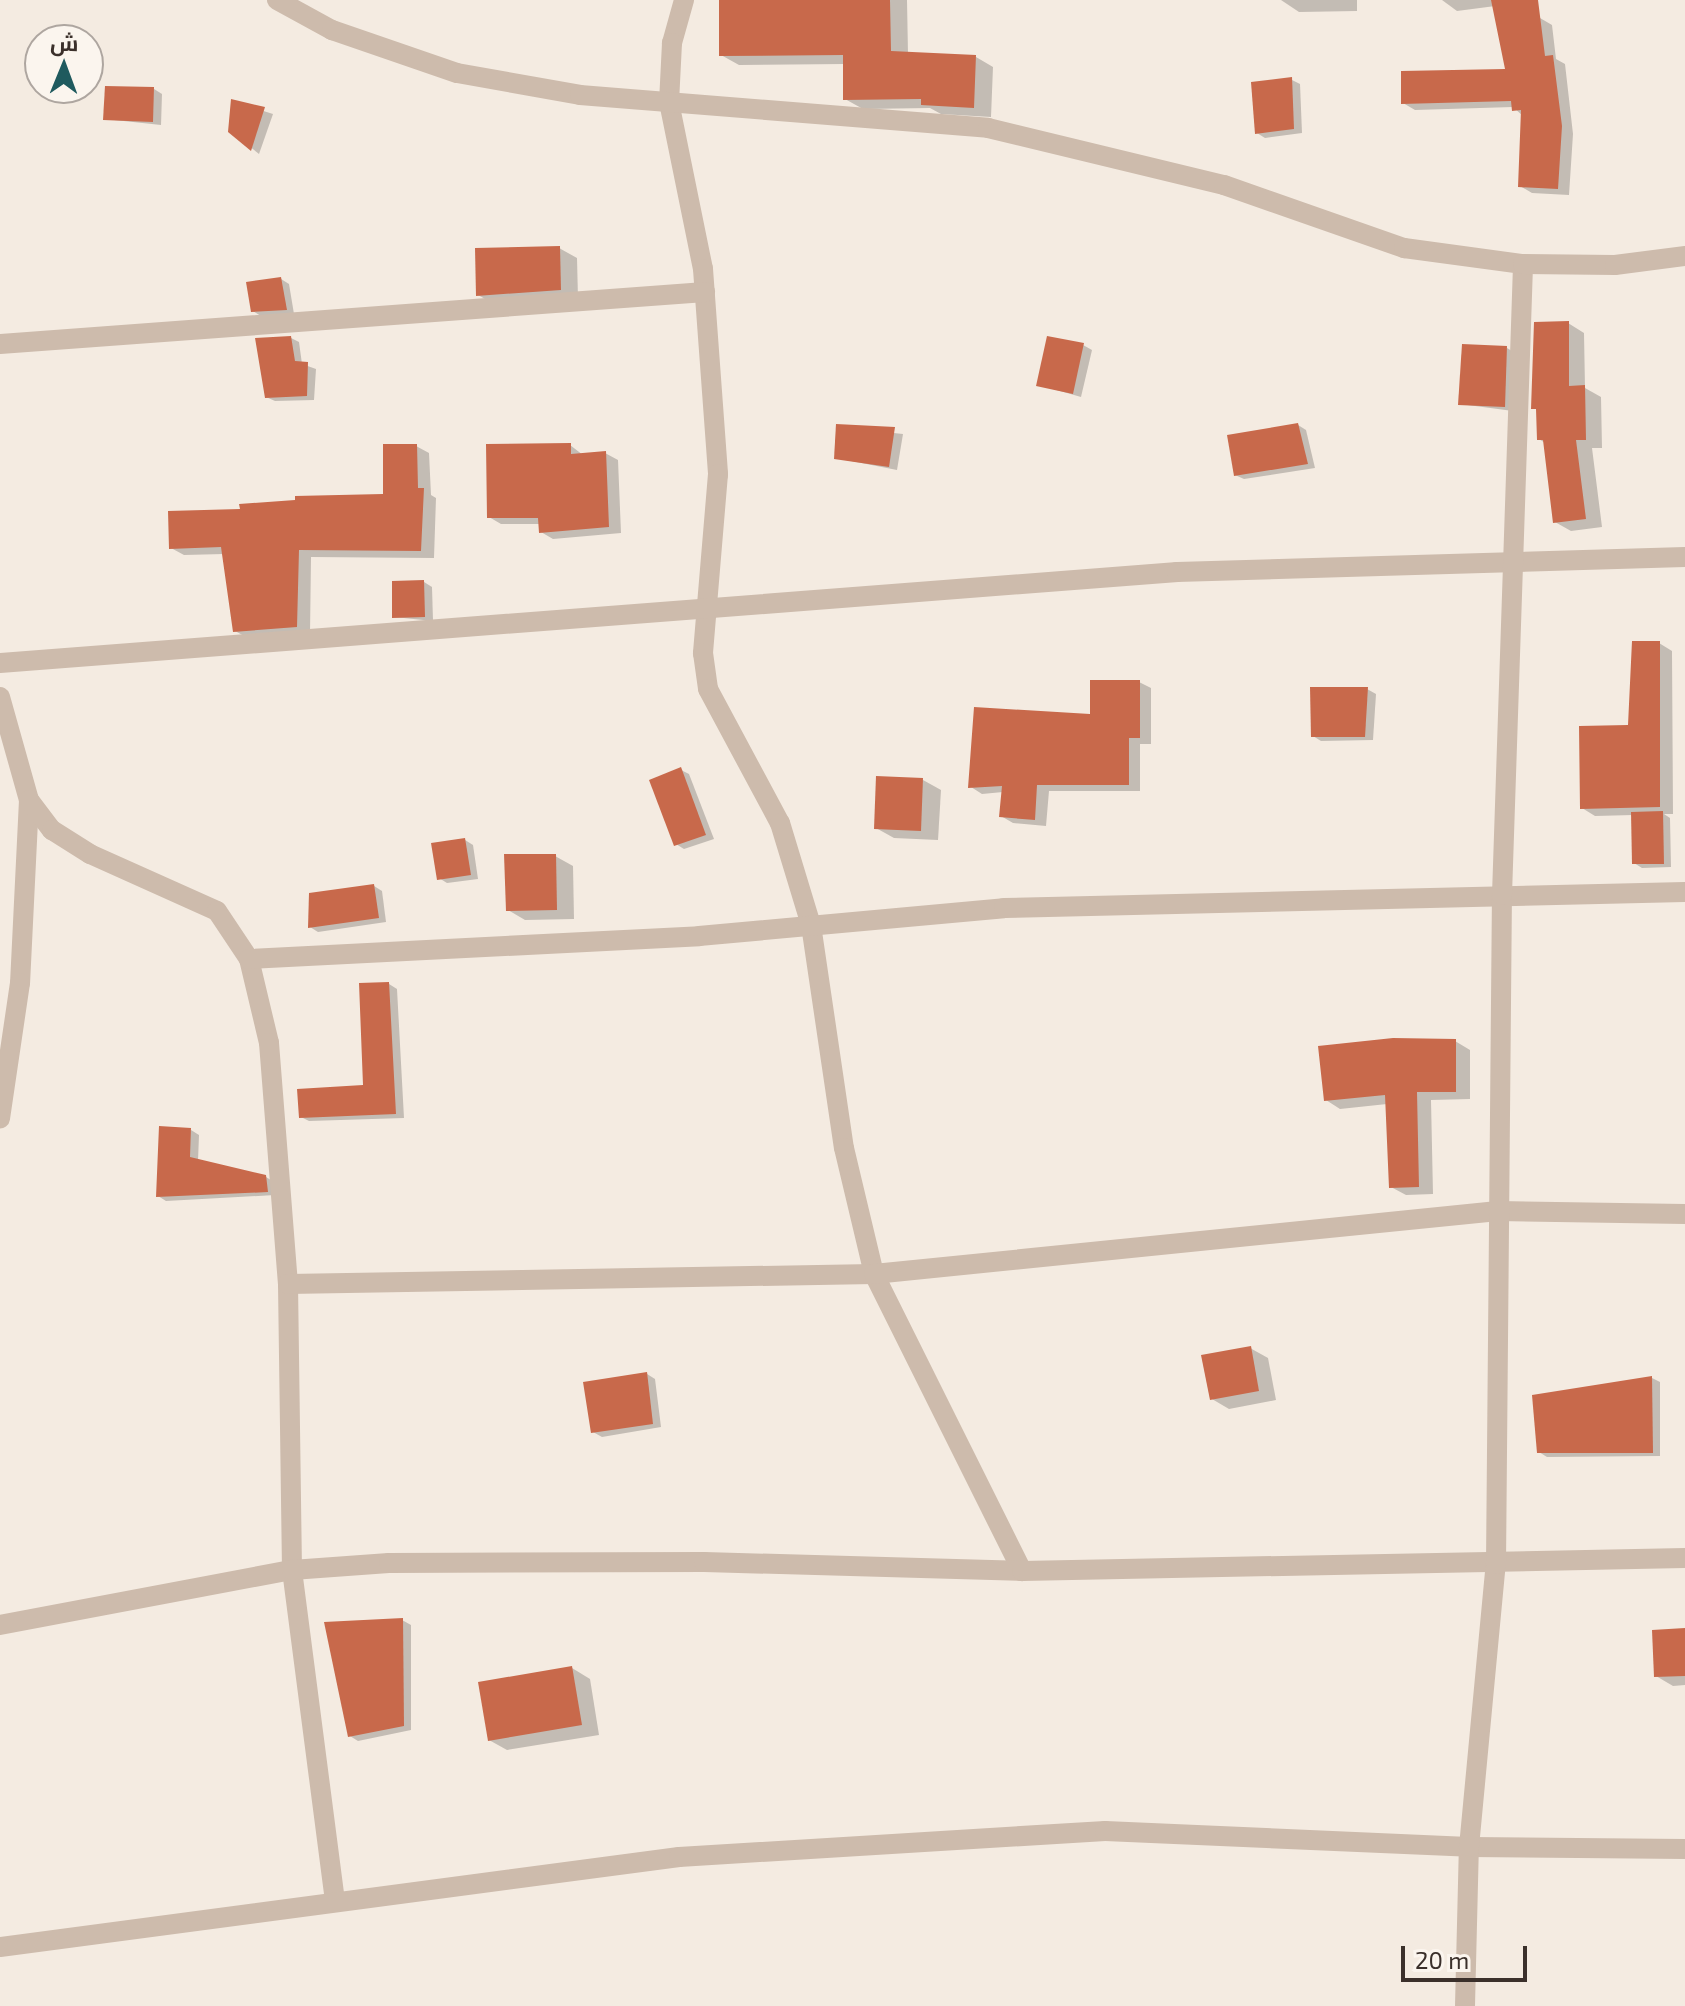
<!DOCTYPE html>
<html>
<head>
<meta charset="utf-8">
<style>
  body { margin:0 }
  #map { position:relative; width:1685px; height:2006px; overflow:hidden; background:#f4ebe1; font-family:"Exo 2",Cairo,sans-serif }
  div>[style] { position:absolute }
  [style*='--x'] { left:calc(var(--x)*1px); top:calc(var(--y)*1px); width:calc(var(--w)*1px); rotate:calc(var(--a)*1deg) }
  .shadow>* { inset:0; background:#0003 }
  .building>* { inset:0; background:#c8694b }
  .minor>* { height:20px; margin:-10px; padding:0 10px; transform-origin:10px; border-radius:10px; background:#cdbbac }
  .tertiary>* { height:20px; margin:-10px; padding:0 10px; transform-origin:10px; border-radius:10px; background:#cdbbac }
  span { translate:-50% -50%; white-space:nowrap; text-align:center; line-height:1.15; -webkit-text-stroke:6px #fbf5ee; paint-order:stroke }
  .north { position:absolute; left:24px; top:24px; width:80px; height:80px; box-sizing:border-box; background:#fbf5ee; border:2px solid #aea6a0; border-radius:50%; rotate:1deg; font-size:22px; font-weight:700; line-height:32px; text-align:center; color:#3b302b }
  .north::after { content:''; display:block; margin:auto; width:28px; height:36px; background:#1f5a5e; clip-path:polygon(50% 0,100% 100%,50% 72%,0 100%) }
  .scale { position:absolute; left:1401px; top:1946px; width:126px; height:36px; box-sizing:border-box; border:4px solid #3b302b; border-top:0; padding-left:10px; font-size:24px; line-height:28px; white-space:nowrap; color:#3b302b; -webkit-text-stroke:6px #fbf5ee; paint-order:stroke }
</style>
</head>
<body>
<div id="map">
  <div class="shadow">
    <div style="clip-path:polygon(844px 0,907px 0,908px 54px,976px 57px,993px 67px,991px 117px,941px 114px,930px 108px,863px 109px,845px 99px,845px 64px,739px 65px,721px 55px)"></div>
    <div style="clip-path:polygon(1281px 0,1357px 0,1357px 11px,1299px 12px)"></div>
    <div style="clip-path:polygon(1442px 0,1533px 0,1533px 1px,1457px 11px)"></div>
    <div style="clip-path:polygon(1540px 18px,1552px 25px,1556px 59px,1565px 64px,1573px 134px,1569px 195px,1532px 193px,1520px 186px,1523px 116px,1513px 107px,1415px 110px,1403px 103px,1508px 71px)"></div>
    <div style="clip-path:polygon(1292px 80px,1300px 84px,1302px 133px,1265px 138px,1257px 133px)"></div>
    <div style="clip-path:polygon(154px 89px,162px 94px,161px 125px,105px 119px)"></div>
    <div style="clip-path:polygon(232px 101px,273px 114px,259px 154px,230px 131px)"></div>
    <div style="clip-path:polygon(559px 248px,577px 258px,578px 299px,496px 305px,478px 295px)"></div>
    <div style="clip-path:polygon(281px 279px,289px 284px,294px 314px,261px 316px,253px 311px)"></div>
    <div style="clip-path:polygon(1568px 323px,1584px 333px,1585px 388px,1601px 397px,1602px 448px,1592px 448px,1602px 527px,1571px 531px,1555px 522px,1545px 443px,1539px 439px)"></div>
    <div style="clip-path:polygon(291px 338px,299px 342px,302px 364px,316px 369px,314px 400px,275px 401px,266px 397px)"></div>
    <div style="clip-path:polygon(1083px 345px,1092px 350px,1081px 397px,1039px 385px)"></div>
    <div style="clip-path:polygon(1507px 348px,1515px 353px,1513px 411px,1460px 404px)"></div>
    <div style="clip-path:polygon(1298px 425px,1306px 430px,1315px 468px,1244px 479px,1235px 475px)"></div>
    <div style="clip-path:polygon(838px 427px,903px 434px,897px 470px,836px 458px)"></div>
    <div style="clip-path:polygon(570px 445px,583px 455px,605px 453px,618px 460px,621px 533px,553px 539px,541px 532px,540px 524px,501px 524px,489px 517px)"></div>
    <div style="clip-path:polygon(416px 446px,429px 453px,431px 495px,436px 498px,434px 558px,311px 557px,310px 634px,248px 638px,235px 631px,224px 554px,184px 555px,171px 548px,242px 511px,385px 496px)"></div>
    <div style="clip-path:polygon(424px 582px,432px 587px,433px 621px,394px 617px)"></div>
    <div style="clip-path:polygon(1659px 643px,1672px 651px,1673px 814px,1664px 814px,1670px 818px,1671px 867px,1642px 868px,1634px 863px,1633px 815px,1595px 816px,1582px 808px,1630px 727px)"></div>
    <div style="clip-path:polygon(1139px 682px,1151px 688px,1151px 744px,1140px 744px,1140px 791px,1049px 791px,1046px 826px,1013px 823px,1001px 816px,1003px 792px,982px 794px,971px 787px,1092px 716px)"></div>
    <div style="clip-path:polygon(1367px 689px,1376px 694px,1373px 740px,1321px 741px,1313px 736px)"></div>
    <div style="clip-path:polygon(681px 770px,689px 774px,714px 839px,684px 849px,676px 844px)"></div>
    <div style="clip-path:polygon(923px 780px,941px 790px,938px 840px,894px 838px,876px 828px)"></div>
    <div style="clip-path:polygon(465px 840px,473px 845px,478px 879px,447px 883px,439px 878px)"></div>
    <div style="clip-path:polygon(555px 856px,573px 866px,574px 919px,525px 920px,508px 910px)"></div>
    <div style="clip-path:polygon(374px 886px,382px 891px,386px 922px,318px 932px,310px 927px)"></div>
    <div style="clip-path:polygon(389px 984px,397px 989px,404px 1118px,309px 1121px,301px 1117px,365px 1086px)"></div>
    <div style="clip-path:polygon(1455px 1041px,1470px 1050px,1470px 1099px,1431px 1100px,1433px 1194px,1406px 1195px,1391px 1187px,1387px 1104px,1340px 1109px,1326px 1100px)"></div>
    <div style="clip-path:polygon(191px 1130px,199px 1135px,198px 1161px,266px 1177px,274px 1182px,275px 1195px,166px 1201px,158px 1196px)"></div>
    <div style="clip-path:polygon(1250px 1348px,1268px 1358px,1276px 1400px,1229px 1409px,1212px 1399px)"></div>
    <div style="clip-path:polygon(647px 1374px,655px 1379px,661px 1427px,602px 1437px,593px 1432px)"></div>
    <div style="clip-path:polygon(1652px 1378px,1660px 1382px,1660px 1456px,1547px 1457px,1539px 1452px)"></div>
    <div style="clip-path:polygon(402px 1620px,411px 1625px,411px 1730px,358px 1741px,350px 1736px)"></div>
    <div style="clip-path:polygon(1685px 1630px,1685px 1685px,1673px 1686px,1656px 1676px)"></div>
    <div style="clip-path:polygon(572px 1668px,590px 1679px,599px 1735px,507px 1750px,489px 1740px)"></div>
  </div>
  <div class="building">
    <div style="clip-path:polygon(719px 0,890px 0,891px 51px,976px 55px,974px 108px,921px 105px,921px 99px,843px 100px,843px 55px,719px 56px)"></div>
    <div style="clip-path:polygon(1491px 0,1538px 0,1545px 56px,1553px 55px,1562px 126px,1558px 189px,1518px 187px,1521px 110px,1512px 111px,1511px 101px,1401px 104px,1401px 71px,1505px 69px)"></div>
    <div style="clip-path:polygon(1292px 77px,1294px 129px,1255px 134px,1251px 82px)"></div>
    <div style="clip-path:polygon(105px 86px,154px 87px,153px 122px,103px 120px)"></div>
    <div style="clip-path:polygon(231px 99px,265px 107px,251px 151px,228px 132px)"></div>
    <div style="clip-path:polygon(560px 246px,561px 290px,476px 296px,475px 248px)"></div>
    <div style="clip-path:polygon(281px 277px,287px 310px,251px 312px,246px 282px)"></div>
    <div style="clip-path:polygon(1569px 321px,1569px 386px,1585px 385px,1586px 440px,1576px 440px,1586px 519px,1553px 523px,1543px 440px,1537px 440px,1536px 409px,1531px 409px,1534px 322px)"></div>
    <div style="clip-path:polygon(291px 336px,295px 361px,308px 362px,307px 396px,265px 398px,255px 338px)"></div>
    <div style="clip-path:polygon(1047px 336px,1084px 343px,1073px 394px,1036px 386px)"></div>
    <div style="clip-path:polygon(1462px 344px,1507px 346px,1505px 407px,1458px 405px)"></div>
    <div style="clip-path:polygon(1298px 423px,1308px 464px,1234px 476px,1227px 435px)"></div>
    <div style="clip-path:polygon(836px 424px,895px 427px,889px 467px,834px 459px)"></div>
    <div style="clip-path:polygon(571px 443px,571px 454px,606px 451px,609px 527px,539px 533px,538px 518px,487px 518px,486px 444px)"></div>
    <div style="clip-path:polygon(383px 444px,417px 444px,418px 488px,424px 488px,421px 551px,299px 550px,297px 627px,233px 632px,221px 547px,169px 549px,168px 511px,240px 509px,239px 504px,295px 500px,295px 496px,383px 494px)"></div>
    <div style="clip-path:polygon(424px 580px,425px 617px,392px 618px,392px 581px)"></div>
    <div style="clip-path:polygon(1632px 641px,1660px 641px,1660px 807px,1580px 809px,1579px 726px,1628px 725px)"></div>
    <div style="clip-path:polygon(1090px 680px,1140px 680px,1140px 738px,1129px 738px,1129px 785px,1037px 785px,1035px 820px,999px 817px,1002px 786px,968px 788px,974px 707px,1090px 714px)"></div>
    <div style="clip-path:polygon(1310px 687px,1368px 687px,1365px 737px,1311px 737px)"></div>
    <div style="clip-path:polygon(681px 767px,706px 835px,674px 846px,649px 780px)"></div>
    <div style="clip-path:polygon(876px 776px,923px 778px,921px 831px,874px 829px)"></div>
    <div style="clip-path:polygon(1663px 811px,1664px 864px,1632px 864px,1631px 812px)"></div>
    <div style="clip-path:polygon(465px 838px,471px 875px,437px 880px,431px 843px)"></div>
    <div style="clip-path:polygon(504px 854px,556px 854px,557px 910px,506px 911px)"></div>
    <div style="clip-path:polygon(374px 884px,379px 918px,308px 928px,309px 893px)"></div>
    <div style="clip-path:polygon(389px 982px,396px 1114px,299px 1118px,297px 1089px,363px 1085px,359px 983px)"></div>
    <div style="clip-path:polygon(1393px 1038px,1456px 1039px,1456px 1092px,1417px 1092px,1419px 1187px,1389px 1188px,1385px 1095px,1324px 1101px,1318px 1046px)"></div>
    <div style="clip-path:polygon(159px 1126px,191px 1128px,190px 1157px,266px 1175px,268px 1192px,156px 1197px)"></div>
    <div style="clip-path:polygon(1251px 1346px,1259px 1391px,1210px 1400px,1201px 1355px)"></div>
    <div style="clip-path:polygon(647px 1372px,653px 1424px,591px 1433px,583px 1382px)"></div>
    <div style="clip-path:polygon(1652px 1376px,1653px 1453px,1537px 1453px,1532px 1395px)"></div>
    <div style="clip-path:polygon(403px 1618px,404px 1726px,348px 1737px,324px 1622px)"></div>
    <div style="clip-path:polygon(1685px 1628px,1685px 1676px,1654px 1677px,1652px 1630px)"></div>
    <div style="clip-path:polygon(572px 1666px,582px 1725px,488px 1741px,478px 1682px)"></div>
  </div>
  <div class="minor">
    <div style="--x:684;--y:0;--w:45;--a:105.6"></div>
    <div style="--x:672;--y:43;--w:59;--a:92.9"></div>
    <div style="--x:669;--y:102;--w:170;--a:78.5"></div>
    <div style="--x:703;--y:269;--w:206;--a:85.8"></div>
    <div style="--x:718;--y:474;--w:180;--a:94.8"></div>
    <div style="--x:703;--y:653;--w:36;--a:82"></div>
    <div style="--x:708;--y:689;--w:152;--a:61.8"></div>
    <div style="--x:780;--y:823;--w:107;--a:73.1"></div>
    <div style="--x:811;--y:925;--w:225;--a:81.6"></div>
    <div style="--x:844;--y:1148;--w:130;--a:76.6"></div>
    <div style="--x:874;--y:1274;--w:332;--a:63.5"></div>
    <div style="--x:0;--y:344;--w:707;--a:-4.22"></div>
    <div style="--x:0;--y:663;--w:1181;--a:-4.42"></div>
    <div style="--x:1177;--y:572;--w:508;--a:-1.69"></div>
    <div style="--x:0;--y:697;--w:107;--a:74.3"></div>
    <div style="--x:29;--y:800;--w:183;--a:92.8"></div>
    <div style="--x:20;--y:983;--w:137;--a:98.4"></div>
    <div style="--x:29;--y:800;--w:38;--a:53"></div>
    <div style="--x:52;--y:830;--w:45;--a:32.3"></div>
    <div style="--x:90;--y:854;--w:139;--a:24.2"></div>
    <div style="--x:217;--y:911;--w:58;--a:56.3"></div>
    <div style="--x:249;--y:959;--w:86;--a:76.6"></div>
    <div style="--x:269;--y:1043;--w:242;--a:85.5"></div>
    <div style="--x:288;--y:1284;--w:286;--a:89.2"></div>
    <div style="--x:292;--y:1570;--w:334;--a:82.6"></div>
    <div style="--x:249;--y:959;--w:451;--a:-2.9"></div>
    <div style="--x:699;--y:936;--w:306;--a:-5.2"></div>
    <div style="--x:1004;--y:908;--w:681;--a:-1.35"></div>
    <div style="--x:288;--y:1284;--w:586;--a:-0.98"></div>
    <div style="--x:874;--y:1274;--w:627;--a:-5.77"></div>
    <div style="--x:1498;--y:1211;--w:187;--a:0.9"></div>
    <div style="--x:0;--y:1625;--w:297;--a:-10.7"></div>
    <div style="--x:292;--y:1570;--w:97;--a:-4.1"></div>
    <div style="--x:389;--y:1563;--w:315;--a:-0.2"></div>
    <div style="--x:704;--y:1562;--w:318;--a:1.6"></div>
    <div style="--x:1022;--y:1571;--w:663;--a:-1.12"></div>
    <div style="--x:0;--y:1947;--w:685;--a:-7.55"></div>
    <div style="--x:679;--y:1857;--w:427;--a:-3.5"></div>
    <div style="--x:1105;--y:1831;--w:364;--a:2.5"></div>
    <div style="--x:1469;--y:1847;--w:216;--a:0.5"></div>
    <div style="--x:1465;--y:2006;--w:159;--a:-88.6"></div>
    <div style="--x:1469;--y:1847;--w:284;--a:-84.6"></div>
    <div style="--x:1496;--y:1564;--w:669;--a:-89.49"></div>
    <div style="--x:1502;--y:895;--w:631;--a:-88.09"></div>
  </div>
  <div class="tertiary">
    <div style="--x:277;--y:0;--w:63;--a:28.6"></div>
    <div style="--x:332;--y:30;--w:132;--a:19"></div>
    <div style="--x:457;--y:73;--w:125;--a:10.1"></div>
    <div style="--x:580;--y:95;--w:409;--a:4.6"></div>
    <div style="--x:988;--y:128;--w:243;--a:13.6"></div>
    <div style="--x:1224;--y:185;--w:191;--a:19.3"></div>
    <div style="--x:1404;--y:248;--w:120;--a:7.7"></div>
    <div style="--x:1523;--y:264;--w:92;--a:0.6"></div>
    <div style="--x:1615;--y:265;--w:71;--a:-7.3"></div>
  </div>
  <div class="north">ش</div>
  <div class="scale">20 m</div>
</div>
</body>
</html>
